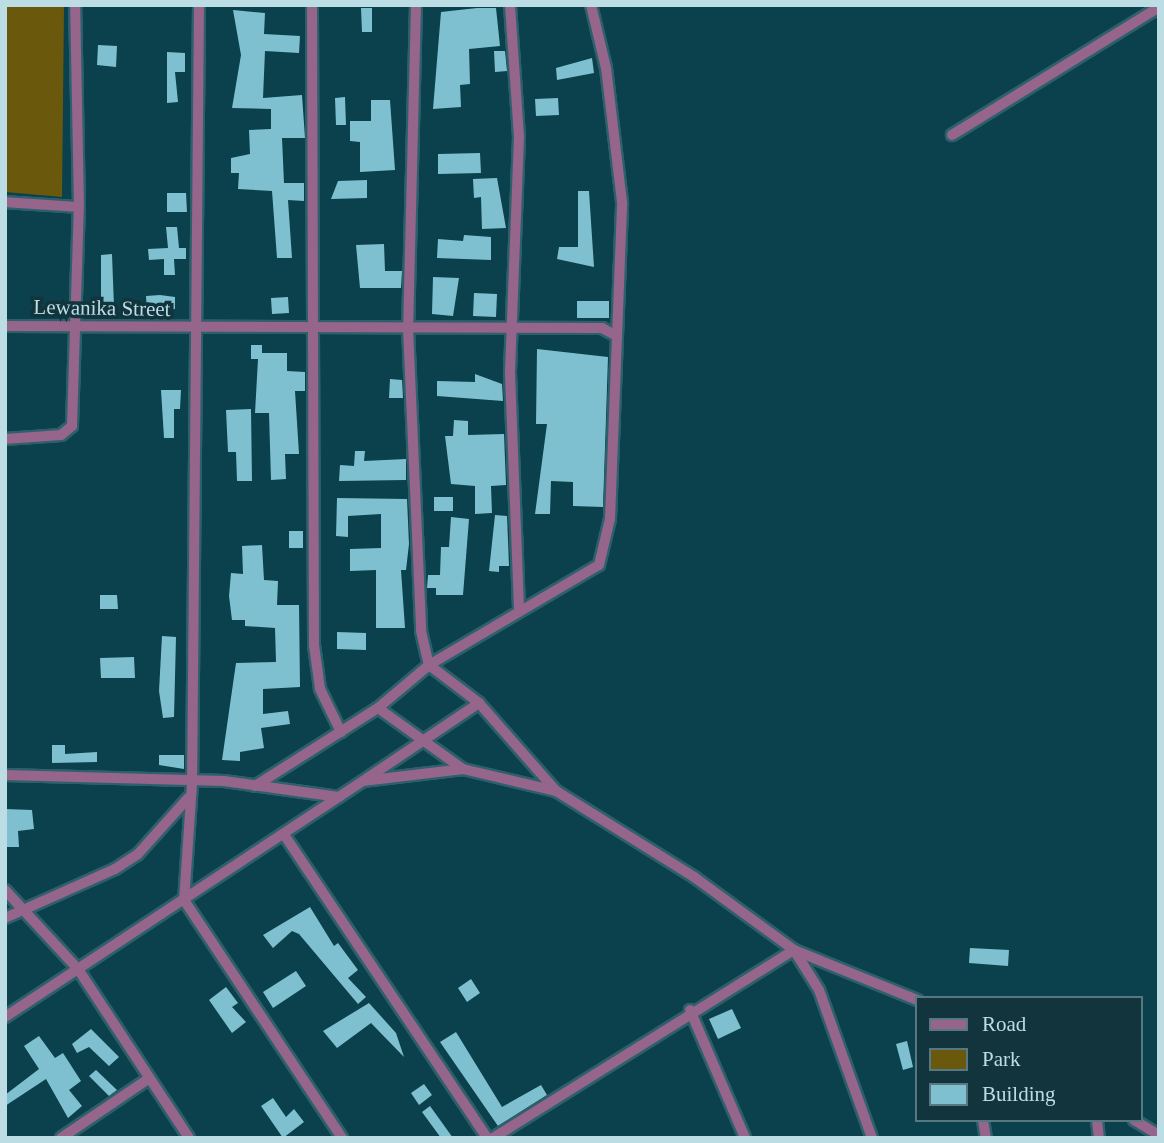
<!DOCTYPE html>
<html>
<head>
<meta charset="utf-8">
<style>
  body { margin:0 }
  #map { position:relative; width:1164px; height:1143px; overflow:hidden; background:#0a414c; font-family:"Times New Roman",serif }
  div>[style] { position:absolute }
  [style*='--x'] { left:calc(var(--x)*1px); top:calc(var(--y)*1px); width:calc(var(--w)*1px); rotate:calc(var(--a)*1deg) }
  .green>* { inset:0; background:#6a590d }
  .building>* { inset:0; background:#7fc0d0 }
  .roads { filter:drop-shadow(2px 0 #2e606b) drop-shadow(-2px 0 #2e606b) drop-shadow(0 2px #2e606b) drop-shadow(0 -2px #2e606b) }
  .street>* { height:10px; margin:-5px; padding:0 5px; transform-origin:5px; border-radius:5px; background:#95658b }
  span { translate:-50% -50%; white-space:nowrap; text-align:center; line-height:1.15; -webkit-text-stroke:7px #12353d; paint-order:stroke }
  .street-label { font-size:21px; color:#bddde5 }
  .frame { position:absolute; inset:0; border:7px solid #bddde5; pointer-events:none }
  .legend { position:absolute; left:915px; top:996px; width:228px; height:126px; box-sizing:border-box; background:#12353d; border:2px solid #567880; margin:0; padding:9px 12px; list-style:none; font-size:21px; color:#bddde5 }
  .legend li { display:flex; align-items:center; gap:14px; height:35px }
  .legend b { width:35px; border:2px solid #567880 }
</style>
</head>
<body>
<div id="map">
  <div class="green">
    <div style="clip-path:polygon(5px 5px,64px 5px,62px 197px,5px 192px)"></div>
  </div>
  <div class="building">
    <div style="clip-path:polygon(361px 8px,372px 8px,372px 32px,362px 32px)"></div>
    <div style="clip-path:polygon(477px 8px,496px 8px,500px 46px,469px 49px,470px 84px,460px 85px,461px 107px,433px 109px,441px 12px)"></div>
    <div style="clip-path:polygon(233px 10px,265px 13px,264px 34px,300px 36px,299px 53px,265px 51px,263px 98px,302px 95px,305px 138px,282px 138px,284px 183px,304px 183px,304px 201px,288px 200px,292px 258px,277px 258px,272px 191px,238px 189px,239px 173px,231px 173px,231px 158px,250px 154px,249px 130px,271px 129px,271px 109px,232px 108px,241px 55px)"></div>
    <div style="clip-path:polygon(98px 45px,117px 46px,116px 67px,97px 65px)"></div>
    <div style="clip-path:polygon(494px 51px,505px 51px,507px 71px,495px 72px)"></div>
    <div style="clip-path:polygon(167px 52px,185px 53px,185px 72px,175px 72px,178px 102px,167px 103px)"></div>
    <div style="clip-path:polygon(592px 58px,594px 73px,557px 80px,556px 68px)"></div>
    <div style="clip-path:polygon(345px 97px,346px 125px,336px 125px,335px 98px)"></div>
    <div style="clip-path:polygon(558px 98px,559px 115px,536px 116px,535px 99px)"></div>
    <div style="clip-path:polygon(371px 100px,390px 100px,395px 170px,360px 172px,360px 142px,350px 141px,350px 121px,371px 121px)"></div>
    <div style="clip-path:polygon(480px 153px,481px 173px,438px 174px,438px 154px)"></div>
    <div style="clip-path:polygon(497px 178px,506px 228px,482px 229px,481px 197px,474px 198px,473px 179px)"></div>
    <div style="clip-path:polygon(367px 180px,367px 198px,331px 199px,338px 181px)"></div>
    <div style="clip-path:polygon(578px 191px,589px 191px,594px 267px,557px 259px,559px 247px,578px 247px)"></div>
    <div style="clip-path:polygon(167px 193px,186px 193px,187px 212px,167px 212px)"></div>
    <div style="clip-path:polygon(166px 227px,177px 227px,179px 248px,186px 248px,186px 259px,174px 259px,175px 275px,164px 275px,164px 259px,149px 260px,148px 249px,168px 248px)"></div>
    <div style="clip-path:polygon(464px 235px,491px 237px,491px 260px,437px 258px,438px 239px,463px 241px)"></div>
    <div style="clip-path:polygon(384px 244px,385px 271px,402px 271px,401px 288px,360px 288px,356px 245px)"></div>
    <div style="clip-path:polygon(112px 254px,114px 307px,101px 307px,101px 255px)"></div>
    <div style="clip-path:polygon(433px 277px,459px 278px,453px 316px,432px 314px)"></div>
    <div style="clip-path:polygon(474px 293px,497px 294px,496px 317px,473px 316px)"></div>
    <div style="clip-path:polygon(160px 295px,175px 297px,175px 309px,147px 312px,146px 296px)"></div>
    <div style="clip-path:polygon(288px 297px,289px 313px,272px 314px,271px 298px)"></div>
    <div style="clip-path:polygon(577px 301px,609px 301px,609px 318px,577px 318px)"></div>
    <div style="clip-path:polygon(251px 345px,262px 345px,262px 353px,287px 353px,287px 371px,305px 372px,305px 391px,295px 391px,299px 454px,285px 454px,286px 479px,271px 480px,269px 413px,255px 413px,258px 359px,251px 359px)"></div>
    <div style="clip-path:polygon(537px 349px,608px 357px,603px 507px,573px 506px,573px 482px,551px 481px,550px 514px,535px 514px,547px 424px,536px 424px)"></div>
    <div style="clip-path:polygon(475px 374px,502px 384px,503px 401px,437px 396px,437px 381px,475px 382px)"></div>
    <div style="clip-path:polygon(390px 379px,402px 380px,403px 398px,389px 398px)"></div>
    <div style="clip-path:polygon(161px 390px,181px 390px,180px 409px,174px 409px,174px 438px,164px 438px)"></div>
    <div style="clip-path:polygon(251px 409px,252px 481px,237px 481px,236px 452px,228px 452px,226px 410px)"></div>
    <div style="clip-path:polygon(454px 420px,468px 421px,468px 435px,504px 434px,506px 485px,491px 486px,492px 513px,475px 514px,475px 486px,451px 484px,445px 436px,453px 436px)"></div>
    <div style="clip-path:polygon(355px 451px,365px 451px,364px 461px,406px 459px,406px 480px,339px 481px,340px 465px,354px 466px)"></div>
    <div style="clip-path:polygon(434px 497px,453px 497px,453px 511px,434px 511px)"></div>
    <div style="clip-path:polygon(337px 498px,407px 499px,409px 544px,406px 570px,401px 570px,405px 628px,376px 628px,376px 570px,350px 571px,350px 549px,381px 548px,381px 514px,348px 516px,348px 537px,336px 536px)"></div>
    <div style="clip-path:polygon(495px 515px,507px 516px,509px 566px,499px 566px,499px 572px,489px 571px)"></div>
    <div style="clip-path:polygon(451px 517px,469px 519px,463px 595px,436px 595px,436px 588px,427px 588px,428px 575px,440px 575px,441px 547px,449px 547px)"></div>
    <div style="clip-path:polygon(289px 531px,303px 531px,303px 548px,289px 548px)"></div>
    <div style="clip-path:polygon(262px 545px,264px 580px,278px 581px,277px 605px,299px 605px,300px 687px,263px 689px,263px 714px,288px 711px,290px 724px,261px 728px,264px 748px,240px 752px,240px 761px,222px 760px,236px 663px,276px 662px,275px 628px,245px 626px,245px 620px,232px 620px,229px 596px,231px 573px,243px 574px,242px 546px)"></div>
    <div style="clip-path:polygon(100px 595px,117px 595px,118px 609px,100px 609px)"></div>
    <div style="clip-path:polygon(337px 632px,366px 633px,366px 650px,337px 649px)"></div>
    <div style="clip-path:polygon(162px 636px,176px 637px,174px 717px,163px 718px,159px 691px)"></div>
    <div style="clip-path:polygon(134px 657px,135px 678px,101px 678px,100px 658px)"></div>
    <div style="clip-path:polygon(52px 745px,65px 745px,65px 754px,97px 752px,97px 762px,52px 763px)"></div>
    <div style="clip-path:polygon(159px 755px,184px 755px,184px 769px,159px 765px)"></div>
    <div style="clip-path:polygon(5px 809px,32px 810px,34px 829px,18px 831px,19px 847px,5px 847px)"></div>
    <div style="clip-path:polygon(310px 907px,334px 946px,338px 943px,358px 970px,348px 978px,366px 997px,358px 1004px,299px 934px,292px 931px,273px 948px,263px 935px)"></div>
    <div style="clip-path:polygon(970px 948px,1009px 950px,1008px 966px,969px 963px)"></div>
    <div style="clip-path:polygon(296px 971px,306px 986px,273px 1008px,263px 992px)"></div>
    <div style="clip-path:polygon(471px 979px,480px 993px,467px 1002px,458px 988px)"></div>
    <div style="clip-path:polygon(226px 987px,238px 1003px,232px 1007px,246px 1022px,232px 1033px,209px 1000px)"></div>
    <div style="clip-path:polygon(369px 1003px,396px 1033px,404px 1057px,371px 1023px,337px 1048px,323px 1031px)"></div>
    <div style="clip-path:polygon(732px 1009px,741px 1028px,718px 1039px,709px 1019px)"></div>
    <div style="clip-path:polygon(91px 1029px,119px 1057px,109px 1066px,89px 1047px,77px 1053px,72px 1044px)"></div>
    <div style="clip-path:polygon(456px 1032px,502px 1107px,541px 1085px,547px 1095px,498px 1126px,440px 1042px)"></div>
    <div style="clip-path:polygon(39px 1036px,55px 1058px,63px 1053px,81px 1081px,69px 1090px,82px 1106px,68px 1118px,46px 1079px,5px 1106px,5px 1095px,39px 1069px,24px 1046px)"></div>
    <div style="clip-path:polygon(907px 1041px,913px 1067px,903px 1070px,896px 1044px)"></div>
    <div style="clip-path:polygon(96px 1070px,117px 1090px,109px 1096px,89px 1076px)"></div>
    <div style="clip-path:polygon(424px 1084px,432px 1095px,419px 1105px,411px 1093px)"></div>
    <div style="clip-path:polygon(273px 1098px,286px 1117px,294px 1109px,304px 1122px,283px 1138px,261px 1106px)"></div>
    <div style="clip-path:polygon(430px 1106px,453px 1138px,441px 1138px,422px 1112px)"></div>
  </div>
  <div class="roads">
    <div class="street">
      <div style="--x:199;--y:5;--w:779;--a:90.51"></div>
      <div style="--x:192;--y:784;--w:116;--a:93.9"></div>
      <div style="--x:184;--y:900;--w:286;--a:56.4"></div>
      <div style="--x:312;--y:5;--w:640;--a:89.82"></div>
      <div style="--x:314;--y:645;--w:44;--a:82.2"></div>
      <div style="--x:320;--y:689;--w:48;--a:64"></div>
      <div style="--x:416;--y:5;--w:323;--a:91.4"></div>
      <div style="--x:408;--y:328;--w:303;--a:87.5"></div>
      <div style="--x:421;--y:631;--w:35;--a:77"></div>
      <div style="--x:429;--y:665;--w:63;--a:37.2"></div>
      <div style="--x:479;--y:703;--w:117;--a:48.8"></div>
      <div style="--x:510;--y:5;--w:132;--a:86.1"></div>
      <div style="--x:519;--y:137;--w:237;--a:92.2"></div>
      <div style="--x:510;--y:374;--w:235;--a:87.8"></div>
      <div style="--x:952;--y:135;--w:243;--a:-31.7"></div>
      <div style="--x:5;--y:202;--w:74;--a:3.9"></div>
      <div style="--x:5;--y:326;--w:597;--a:0.19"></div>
      <div style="--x:602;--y:328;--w:15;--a:28"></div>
      <div style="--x:5;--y:439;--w:56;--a:-4.1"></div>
      <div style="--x:61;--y:435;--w:14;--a:-39"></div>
      <div style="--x:72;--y:426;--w:219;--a:-88.2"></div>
      <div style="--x:79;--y:207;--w:202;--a:-91.1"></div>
      <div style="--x:378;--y:708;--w:105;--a:35.7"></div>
      <div style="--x:5;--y:775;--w:219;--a:1.6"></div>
      <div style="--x:224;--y:781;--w:116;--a:7.9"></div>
      <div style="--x:366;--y:779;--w:136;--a:-33.9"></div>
      <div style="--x:255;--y:786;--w:146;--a:-32.4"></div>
      <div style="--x:378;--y:708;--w:67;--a:-40.1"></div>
      <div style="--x:429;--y:665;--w:197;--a:-30.5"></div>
      <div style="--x:599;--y:565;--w:47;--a:-76.6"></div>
      <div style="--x:610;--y:519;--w:317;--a:-87.8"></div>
      <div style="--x:622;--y:202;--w:135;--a:-96.8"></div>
      <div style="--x:606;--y:68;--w:65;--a:-103.4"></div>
      <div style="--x:285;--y:836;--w:363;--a:56.2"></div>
      <div style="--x:5;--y:890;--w:108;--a:47.3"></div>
      <div style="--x:78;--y:969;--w:202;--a:56.7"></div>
      <div style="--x:5;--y:918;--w:120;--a:-24"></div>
      <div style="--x:115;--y:869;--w:27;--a:-33"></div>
      <div style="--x:138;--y:854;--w:75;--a:-48.2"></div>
      <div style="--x:690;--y:1010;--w:139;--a:66.7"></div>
      <div style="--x:5;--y:1017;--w:429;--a:-33.4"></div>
      <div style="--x:363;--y:781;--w:101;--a:-6.8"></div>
      <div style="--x:463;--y:769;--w:96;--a:13.3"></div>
      <div style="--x:556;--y:791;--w:163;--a:31.9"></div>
      <div style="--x:694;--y:877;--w:124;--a:36.1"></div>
      <div style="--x:794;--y:950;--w:133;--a:22.1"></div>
      <div style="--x:983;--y:1120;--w:18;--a:81"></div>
      <div style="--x:1097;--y:1120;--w:18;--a:84"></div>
      <div style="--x:1134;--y:1120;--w:29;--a:31"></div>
      <div style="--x:61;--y:1138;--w:105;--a:-34.1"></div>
      <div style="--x:493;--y:1138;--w:355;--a:-32"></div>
      <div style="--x:794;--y:950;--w:47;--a:58"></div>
      <div style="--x:819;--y:990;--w:157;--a:70.3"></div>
    </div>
  </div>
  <div class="street-label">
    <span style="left:102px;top:308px;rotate:1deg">Lewanika Street</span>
  </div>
  <div class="frame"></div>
  <ul class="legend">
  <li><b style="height:9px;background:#95658b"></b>Road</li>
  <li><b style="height:19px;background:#6a590d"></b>Park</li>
  <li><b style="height:19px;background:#7fc0d0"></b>Building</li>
  </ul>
</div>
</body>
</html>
